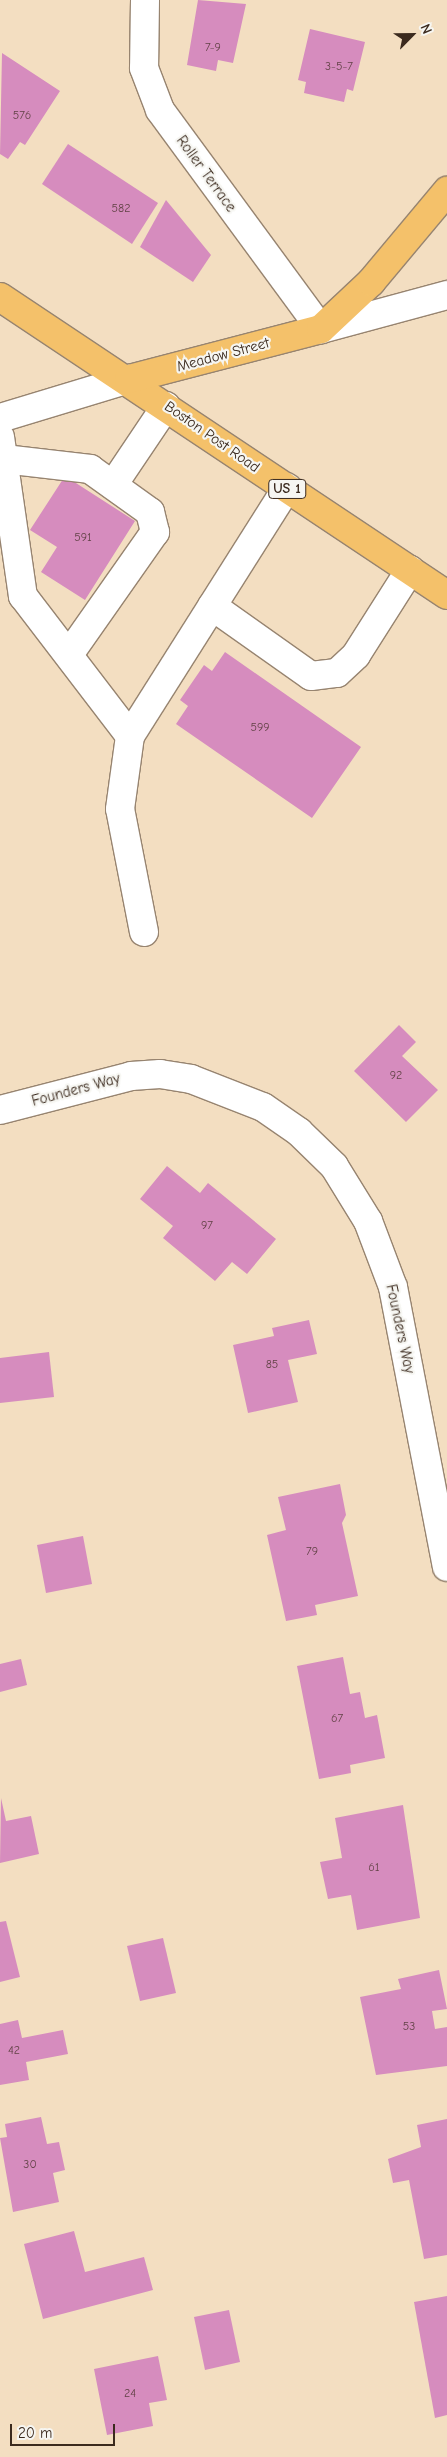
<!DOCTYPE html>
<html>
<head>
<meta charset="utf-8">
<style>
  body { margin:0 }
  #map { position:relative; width:447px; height:2457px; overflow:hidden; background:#f3dec1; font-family:"Comic Neue",sans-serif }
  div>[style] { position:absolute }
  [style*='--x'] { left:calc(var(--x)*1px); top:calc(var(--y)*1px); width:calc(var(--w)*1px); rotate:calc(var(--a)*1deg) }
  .building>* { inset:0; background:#d68cbe }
  .roads { filter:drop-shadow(1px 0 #978470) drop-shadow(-1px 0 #978470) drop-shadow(0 1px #978470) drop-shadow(0 -1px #978470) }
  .minor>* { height:28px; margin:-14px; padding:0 14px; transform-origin:14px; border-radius:14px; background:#fff }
  .major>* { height:28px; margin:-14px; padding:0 14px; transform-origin:14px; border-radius:14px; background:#f4c16a }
  .highway>* { height:28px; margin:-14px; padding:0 14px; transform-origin:14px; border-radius:14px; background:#f4c16a }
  span { translate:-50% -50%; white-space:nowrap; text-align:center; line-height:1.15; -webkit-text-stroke:4.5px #f6f6f2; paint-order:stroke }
  .number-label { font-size:12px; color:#624246 }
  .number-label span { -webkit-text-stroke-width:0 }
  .shield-label span { padding:1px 4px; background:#f6f6f2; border:1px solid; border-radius:4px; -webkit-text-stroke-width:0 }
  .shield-label { font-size:14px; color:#3b2a1e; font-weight:700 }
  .street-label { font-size:15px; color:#3b2a1e }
  .north { position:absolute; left:387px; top:10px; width:50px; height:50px; -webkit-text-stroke:4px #f6f6f2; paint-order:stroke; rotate:67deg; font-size:14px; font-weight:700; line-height:20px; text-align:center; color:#3b2a1e }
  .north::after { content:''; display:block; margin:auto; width:18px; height:22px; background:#3b2a1e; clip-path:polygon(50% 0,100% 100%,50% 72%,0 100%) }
  .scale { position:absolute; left:10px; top:2424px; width:105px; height:22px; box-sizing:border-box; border:2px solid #3b2a1e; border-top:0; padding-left:6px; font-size:15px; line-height:18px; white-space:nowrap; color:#3b2a1e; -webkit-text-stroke:4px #f6f6f2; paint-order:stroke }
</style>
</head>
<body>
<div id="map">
  <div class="building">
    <div style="clip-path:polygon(198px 0,246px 4px,233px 63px,218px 60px,216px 71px,187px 65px)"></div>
    <div style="clip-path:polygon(310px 29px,365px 42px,353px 91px,347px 89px,344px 102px,304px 93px,306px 82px,298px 80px)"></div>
    <div style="clip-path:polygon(2px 53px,60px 91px,25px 145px,20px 142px,8px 159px,0 154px)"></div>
    <div style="clip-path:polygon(68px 144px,158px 203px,132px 244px,42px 184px)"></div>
    <div style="clip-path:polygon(166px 200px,211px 255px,193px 282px,140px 247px)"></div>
    <div style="clip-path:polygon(65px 476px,135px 521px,85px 600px,41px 572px,57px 547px,30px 530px)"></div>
    <div style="clip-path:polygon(225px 652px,361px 747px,312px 818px,176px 724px,188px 706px,180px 700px,204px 665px,212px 671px)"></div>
    <div style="clip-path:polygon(399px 1025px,416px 1042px,402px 1056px,438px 1090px,406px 1122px,354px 1071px)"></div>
    <div style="clip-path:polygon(167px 1166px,200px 1193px,208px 1183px,276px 1239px,247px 1274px,232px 1262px,215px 1281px,163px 1238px,173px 1226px,140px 1199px)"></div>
    <div style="clip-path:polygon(309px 1320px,317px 1354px,288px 1360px,298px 1402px,248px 1413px,233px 1345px,274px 1336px,272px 1328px)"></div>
    <div style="clip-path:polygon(49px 1352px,54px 1397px,0 1403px,0 1358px)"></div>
    <div style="clip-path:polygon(340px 1484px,346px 1515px,342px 1523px,358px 1596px,315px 1605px,317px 1615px,286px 1621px,267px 1535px,286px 1530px,278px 1497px)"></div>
    <div style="clip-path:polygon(83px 1536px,92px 1584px,46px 1593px,37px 1545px)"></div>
    <div style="clip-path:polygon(343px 1657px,350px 1694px,360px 1692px,365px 1718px,377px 1715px,385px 1758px,350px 1765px,351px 1773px,319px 1779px,297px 1666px)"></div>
    <div style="clip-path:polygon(21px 1659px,27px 1685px,0 1692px,0 1664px)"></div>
    <div style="clip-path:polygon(1px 1798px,6px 1821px,31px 1816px,39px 1854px,0 1863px)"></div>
    <div style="clip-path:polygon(403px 1805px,420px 1918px,357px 1930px,351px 1895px,328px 1899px,320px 1862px,342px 1858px,335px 1818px)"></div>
    <div style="clip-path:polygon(6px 1921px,20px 1977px,0 1982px,0 1922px)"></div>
    <div style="clip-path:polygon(163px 1938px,176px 1993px,140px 2001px,127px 1946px)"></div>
    <div style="clip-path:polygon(439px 1970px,447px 2009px,432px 2011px,435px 2029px,447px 2027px,447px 2066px,376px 2075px,360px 1997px,401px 1989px,398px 1979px)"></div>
    <div style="clip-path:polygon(18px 2020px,22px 2038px,63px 2030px,68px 2054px,26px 2062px,29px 2080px,0 2085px,0 2024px)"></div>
    <div style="clip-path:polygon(41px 2117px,47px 2144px,59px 2142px,65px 2170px,53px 2173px,59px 2202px,13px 2212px,0 2138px,7px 2137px,5px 2124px)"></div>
    <div style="clip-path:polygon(447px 2119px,447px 2255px,424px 2259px,409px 2180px,393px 2183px,388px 2159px,421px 2147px,417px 2125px)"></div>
    <div style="clip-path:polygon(74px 2231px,85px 2272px,144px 2257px,153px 2290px,43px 2319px,24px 2244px)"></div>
    <div style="clip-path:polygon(447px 2296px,447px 2415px,435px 2418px,414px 2302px)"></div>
    <div style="clip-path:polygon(229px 2310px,240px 2362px,205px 2370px,194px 2317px)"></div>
    <div style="clip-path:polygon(158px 2356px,167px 2400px,149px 2403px,153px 2426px,107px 2435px,94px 2369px)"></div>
  </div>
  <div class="roads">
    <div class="minor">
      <div style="--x:145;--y:0;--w:68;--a:90.8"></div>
      <div style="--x:144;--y:68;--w:45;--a:69.1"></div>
      <div style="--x:160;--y:110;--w:272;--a:53.7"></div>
      <div style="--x:321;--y:329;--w:131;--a:-15.1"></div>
      <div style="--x:0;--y:418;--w:135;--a:-16.8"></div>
      <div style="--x:0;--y:437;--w:161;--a:81.8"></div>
      <div style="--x:23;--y:596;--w:176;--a:52.6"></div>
      <div style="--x:4;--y:459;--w:87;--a:6.6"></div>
      <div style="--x:90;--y:469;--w:74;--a:35.6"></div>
      <div style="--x:150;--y:512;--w:21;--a:76"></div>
      <div style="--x:155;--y:532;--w:148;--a:125.1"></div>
      <div style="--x:113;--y:485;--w:95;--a:-56.1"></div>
      <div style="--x:212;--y:606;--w:121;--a:35.3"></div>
      <div style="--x:311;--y:676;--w:26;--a:-7"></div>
      <div style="--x:337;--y:673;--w:26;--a:-43"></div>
      <div style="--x:356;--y:655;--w:101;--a:-57.6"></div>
      <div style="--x:144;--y:932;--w:125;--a:-101"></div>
      <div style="--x:120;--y:809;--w:74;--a:-82.2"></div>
      <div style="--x:130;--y:736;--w:294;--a:-57.7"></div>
      <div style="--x:0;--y:1110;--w:135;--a:-14.5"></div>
      <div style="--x:131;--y:1076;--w:29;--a:-4"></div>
      <div style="--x:160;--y:1074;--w:31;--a:9"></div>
      <div style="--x:191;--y:1079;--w:77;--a:21.3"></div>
      <div style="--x:263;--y:1107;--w:44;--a:34.8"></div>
      <div style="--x:299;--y:1132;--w:49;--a:44.2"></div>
      <div style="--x:334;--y:1166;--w:65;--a:58.3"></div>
      <div style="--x:368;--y:1221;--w:71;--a:69.3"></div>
      <div style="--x:393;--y:1287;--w:285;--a:79.1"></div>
    </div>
    <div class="major">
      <div style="--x:0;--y:297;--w:537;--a:33.69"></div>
      <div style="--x:129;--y:379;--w:198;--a:-14.6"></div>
    </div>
    <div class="highway">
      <div style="--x:321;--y:329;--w:69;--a:-43.2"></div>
      <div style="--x:371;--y:282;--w:119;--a:-50.1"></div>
    </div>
  </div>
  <div class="number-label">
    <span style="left:213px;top:48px">7-9</span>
    <span style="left:339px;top:67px">3-5-7</span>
    <span style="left:22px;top:116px">576</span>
    <span style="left:121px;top:209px">582</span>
    <span style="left:83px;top:538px">591</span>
    <span style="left:260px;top:728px">599</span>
    <span style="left:396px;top:1076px">92</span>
    <span style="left:207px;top:1226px">97</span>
    <span style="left:272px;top:1365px">85</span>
    <span style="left:312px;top:1552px">79</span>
    <span style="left:337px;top:1719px">67</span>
    <span style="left:374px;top:1868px">61</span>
    <span style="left:409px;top:2027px">53</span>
    <span style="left:14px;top:2051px">42</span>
    <span style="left:30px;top:2165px">30</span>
    <span style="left:130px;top:2394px">24</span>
  </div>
  <div class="shield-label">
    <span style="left:287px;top:489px">US 1</span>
  </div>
  <div class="street-label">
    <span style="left:206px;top:174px;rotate:54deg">Roller Terrace</span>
    <span style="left:223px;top:355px;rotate:-15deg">Meadow Street</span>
    <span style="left:212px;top:437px;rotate:35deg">Boston Post Road</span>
    <span style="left:76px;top:1090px;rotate:-15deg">Founders Way</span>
    <span style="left:400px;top:1329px;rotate:78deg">Founders Way</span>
  </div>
  <div class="north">N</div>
  <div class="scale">20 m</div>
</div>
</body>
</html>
